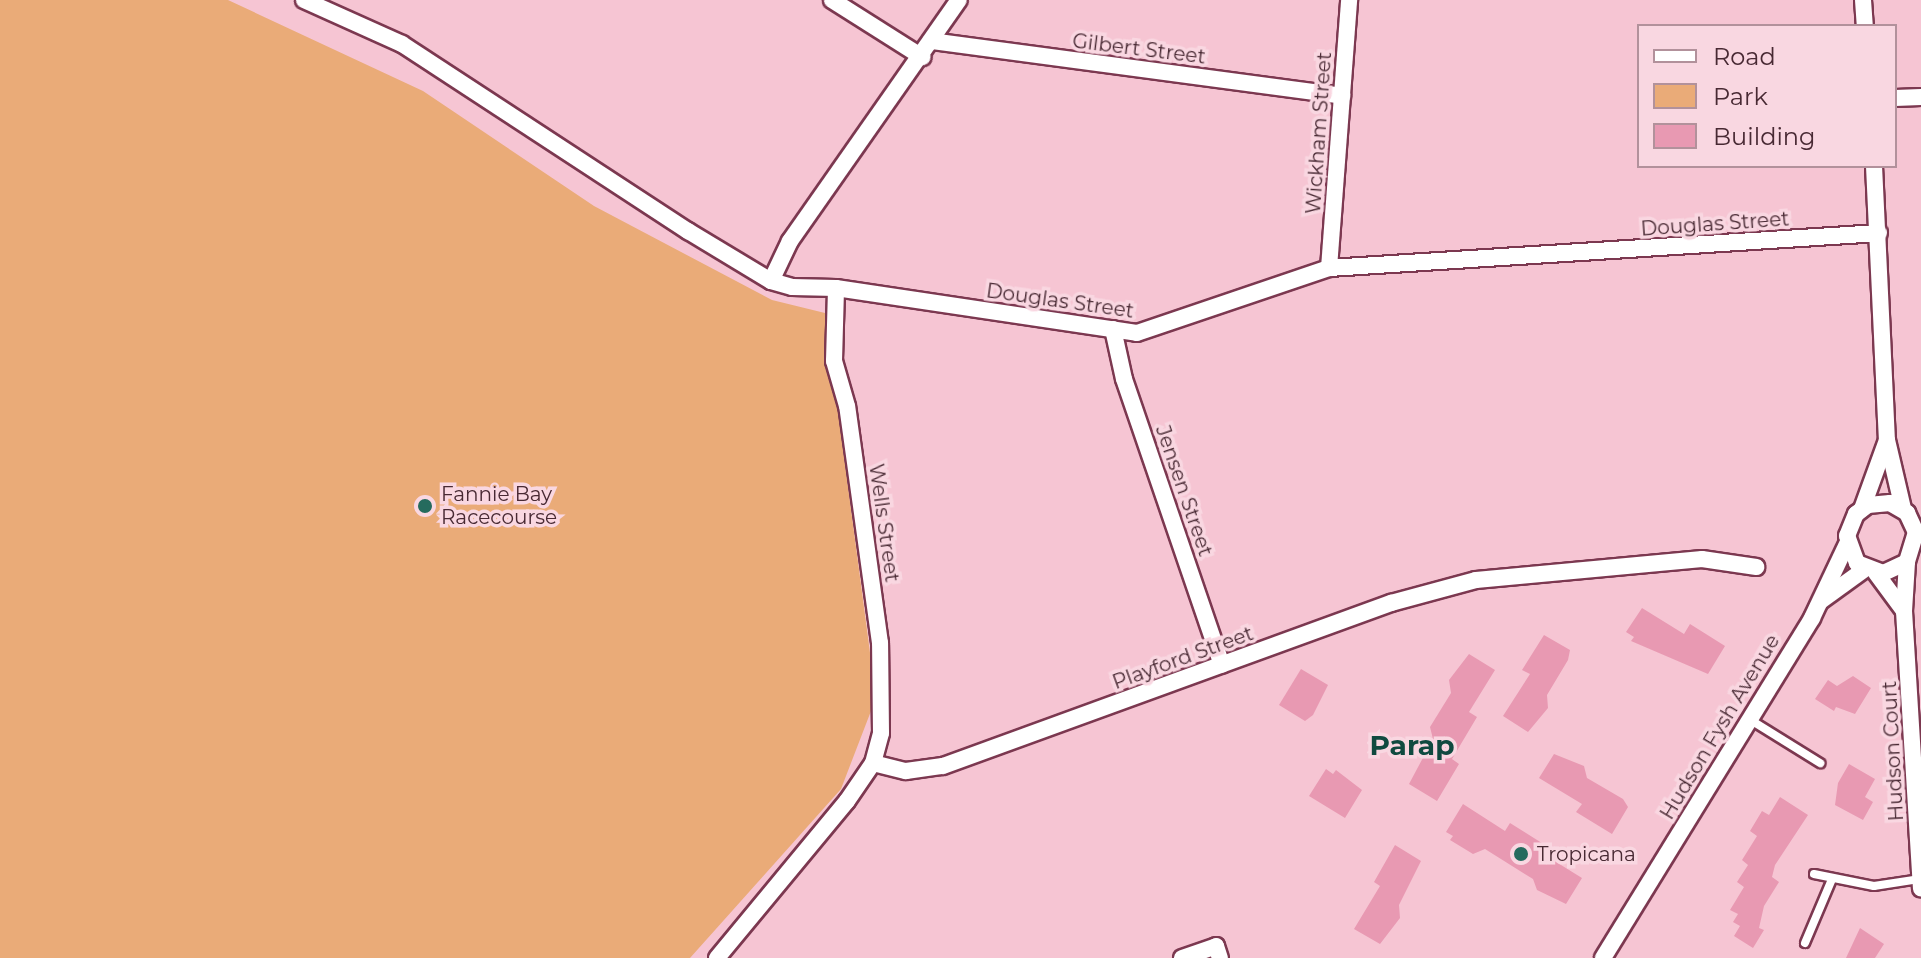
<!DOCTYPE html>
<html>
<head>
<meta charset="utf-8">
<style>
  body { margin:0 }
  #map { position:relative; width:1921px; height:958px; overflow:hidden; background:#f6c5d3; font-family:Montserrat,sans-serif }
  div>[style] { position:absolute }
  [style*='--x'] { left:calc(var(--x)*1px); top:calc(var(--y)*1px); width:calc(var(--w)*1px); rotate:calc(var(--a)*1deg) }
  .green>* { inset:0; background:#eaab78 }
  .building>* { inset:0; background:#e899b2 }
  .roads { filter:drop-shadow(2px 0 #7c3850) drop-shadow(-2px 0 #7c3850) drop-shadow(0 2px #7c3850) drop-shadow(0 -2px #7c3850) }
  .service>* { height:8px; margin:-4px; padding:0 4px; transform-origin:4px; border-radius:4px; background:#fff }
  .minor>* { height:16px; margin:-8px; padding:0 8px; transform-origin:8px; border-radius:8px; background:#fff }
  .dots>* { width:22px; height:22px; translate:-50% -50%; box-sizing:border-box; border:4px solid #f9d7e1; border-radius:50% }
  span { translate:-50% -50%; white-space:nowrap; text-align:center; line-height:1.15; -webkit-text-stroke:7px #f9d7e1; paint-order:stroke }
  .street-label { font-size:20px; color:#482933 }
  .poi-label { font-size:20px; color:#482933 }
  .left { translate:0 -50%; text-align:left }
  .district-label { font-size:28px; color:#104a40; font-weight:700 }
  .legend { position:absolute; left:1637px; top:24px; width:260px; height:144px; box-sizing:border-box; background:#f9d7e1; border:2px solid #b2919b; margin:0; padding:10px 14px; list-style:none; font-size:24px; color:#482933 }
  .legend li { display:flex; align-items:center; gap:16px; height:40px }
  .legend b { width:40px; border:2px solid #b2919b }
</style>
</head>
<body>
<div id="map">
  <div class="green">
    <div style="clip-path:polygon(0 0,228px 0,423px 91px,594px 206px,772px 300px,825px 313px,876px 698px,841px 789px,690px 958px,0 958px)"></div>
  </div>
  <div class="building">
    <div style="clip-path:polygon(1642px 608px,1684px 634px,1690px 624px,1725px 646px,1708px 674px,1631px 641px,1634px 637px,1626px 632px)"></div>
    <div style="clip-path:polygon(1544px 635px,1570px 650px,1568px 660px,1547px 695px,1548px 708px,1528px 732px,1503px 716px,1530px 674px,1522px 670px)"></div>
    <div style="clip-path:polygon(1469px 654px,1495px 670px,1469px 712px,1477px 717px,1452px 759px,1459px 764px,1437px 801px,1409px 784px,1433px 739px,1430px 727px,1451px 693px,1449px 680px)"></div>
    <div style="clip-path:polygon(1301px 669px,1328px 685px,1313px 715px,1305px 721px,1279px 705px)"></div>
    <div style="clip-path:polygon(1853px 676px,1871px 688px,1855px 714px,1836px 707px,1834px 711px,1815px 699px,1828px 680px,1837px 686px)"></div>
    <div style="clip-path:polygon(1554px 754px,1584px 766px,1587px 778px,1623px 799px,1628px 807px,1612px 834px,1576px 812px,1582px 804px,1539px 778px)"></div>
    <div style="clip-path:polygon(1849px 764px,1875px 779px,1865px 797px,1873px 802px,1863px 820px,1835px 805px,1838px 783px)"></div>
    <div style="clip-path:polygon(1326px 769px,1333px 774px,1336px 770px,1362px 790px,1345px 818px,1309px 796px)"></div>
    <div style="clip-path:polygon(1780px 797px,1808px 815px,1775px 865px,1772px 877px,1779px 882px,1764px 906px,1759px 928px,1764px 930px,1753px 948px,1734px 936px,1740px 926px,1733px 922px,1738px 914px,1730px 910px,1744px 887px,1737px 882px,1748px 865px,1742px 860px,1757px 836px,1750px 831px,1762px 811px,1769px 815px)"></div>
    <div style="clip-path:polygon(1463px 804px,1505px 831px,1510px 823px,1545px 845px,1540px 852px,1582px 878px,1566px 904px,1537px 890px,1533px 879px,1485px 849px,1473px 854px,1450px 840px,1453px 836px,1446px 832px)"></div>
    <div style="clip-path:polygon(1395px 845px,1421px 861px,1399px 905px,1400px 918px,1380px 944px,1354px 929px,1380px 886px,1374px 882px)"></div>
    <div style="clip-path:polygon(1860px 928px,1884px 944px,1875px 958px,1846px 958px)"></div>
  </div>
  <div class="roads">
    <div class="service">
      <div style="--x:1749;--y:719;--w:84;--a:31.8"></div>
      <div style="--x:1814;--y:874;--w:61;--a:11.3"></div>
      <div style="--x:1874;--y:886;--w:47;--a:-8.7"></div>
      <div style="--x:1805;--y:943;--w:69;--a:-67.1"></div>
    </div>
    <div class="minor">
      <div style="--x:304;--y:0;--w:107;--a:24.2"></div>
      <div style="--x:402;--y:44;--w:342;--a:33.2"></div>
      <div style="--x:688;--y:231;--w:97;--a:31.1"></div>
      <div style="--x:771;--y:281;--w:22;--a:16"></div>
      <div style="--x:792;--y:287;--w:44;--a:1.3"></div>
      <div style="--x:836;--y:288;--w:304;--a:8.5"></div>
      <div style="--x:1137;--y:333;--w:203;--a:-18.7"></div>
      <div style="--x:1329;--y:268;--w:551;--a:-3.64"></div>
      <div style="--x:832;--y:0;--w:107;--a:32.3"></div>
      <div style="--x:1863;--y:0;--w:26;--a:86"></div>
      <div style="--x:931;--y:41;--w:415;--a:7.6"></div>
      <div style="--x:1895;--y:98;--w:26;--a:-2"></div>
      <div style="--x:1874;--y:166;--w:274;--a:87.3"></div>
      <div style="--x:1887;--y:440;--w:71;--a:76.9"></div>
      <div style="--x:1329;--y:268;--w:269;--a:-85.7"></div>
      <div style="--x:771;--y:281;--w:44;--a:-64.6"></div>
      <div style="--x:790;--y:241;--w:294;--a:-55"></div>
      <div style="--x:1113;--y:329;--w:51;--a:77.6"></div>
      <div style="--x:1124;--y:379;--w:302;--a:71.1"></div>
      <div style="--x:1862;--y:509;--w:73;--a:-70.1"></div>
      <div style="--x:1907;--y:562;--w:26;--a:155"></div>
      <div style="--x:1883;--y:573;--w:28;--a:-159"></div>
      <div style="--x:1857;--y:563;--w:29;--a:-110"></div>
      <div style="--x:1847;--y:536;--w:24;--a:-68"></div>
      <div style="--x:1856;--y:514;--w:15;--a:-37"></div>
      <div style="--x:1868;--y:505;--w:22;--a:-5"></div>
      <div style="--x:1890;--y:503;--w:20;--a:30"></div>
      <div style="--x:1907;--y:513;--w:21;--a:65"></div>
      <div style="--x:1916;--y:532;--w:31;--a:107"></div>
      <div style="--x:1907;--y:562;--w:49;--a:93.5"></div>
      <div style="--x:1904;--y:611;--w:278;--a:86.5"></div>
      <div style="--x:1876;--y:573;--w:47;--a:53.6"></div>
      <div style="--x:1822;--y:600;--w:53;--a:-35.8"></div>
      <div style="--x:873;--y:763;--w:34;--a:14"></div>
      <div style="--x:906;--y:771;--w:37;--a:-8"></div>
      <div style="--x:943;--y:766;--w:477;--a:-20"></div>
      <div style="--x:1391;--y:603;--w:88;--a:-15.1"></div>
      <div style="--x:1476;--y:580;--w:227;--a:-5.3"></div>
      <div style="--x:1702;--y:559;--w:55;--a:8.4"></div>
      <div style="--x:717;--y:958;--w:204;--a:-50.4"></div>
      <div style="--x:847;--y:801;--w:46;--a:-55.6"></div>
      <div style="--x:873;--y:763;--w:31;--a:-75"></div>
      <div style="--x:881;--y:733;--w:90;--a:-90.6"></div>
      <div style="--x:880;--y:643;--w:239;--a:-97.9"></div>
      <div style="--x:847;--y:406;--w:47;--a:-106.1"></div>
      <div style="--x:834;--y:361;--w:73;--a:-88.4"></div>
      <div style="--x:1182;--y:958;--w:36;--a:-19"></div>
      <div style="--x:1216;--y:946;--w:13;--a:72"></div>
      <div style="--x:1603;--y:958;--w:399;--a:-58.4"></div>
      <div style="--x:1812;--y:618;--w:82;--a:-64.7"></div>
    </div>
  </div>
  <div class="dots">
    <div style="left:425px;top:506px;background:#256b5e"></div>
    <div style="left:1521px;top:854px;background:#256b5e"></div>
  </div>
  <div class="street-label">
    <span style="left:1139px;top:49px;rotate:7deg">Gilbert Street</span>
    <span style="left:1319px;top:133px;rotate:-86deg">Wickham Street</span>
    <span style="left:1715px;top:224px;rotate:-4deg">Douglas Street</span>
    <span style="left:1060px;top:301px;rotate:8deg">Douglas Street</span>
    <span style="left:1184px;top:491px;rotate:71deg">Jensen Street</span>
    <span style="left:884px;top:523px;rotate:82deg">Wells Street</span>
    <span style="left:1183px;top:658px;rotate:-20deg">Playford Street</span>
    <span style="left:1720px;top:727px;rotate:-59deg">Hudson Fysh Avenue</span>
    <span style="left:1893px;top:751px;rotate:-93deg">Hudson Court</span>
  </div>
  <div class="poi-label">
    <span class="left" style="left:441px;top:506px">Fannie Bay<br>Racecourse</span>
    <span class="left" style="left:1537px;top:854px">Tropicana</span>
  </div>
  <div class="district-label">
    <span style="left:1412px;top:745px">Parap</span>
  </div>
  <ul class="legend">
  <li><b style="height:10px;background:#fff"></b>Road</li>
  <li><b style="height:22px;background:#eaab78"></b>Park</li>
  <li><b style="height:22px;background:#e899b2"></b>Building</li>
  </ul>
</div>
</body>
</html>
